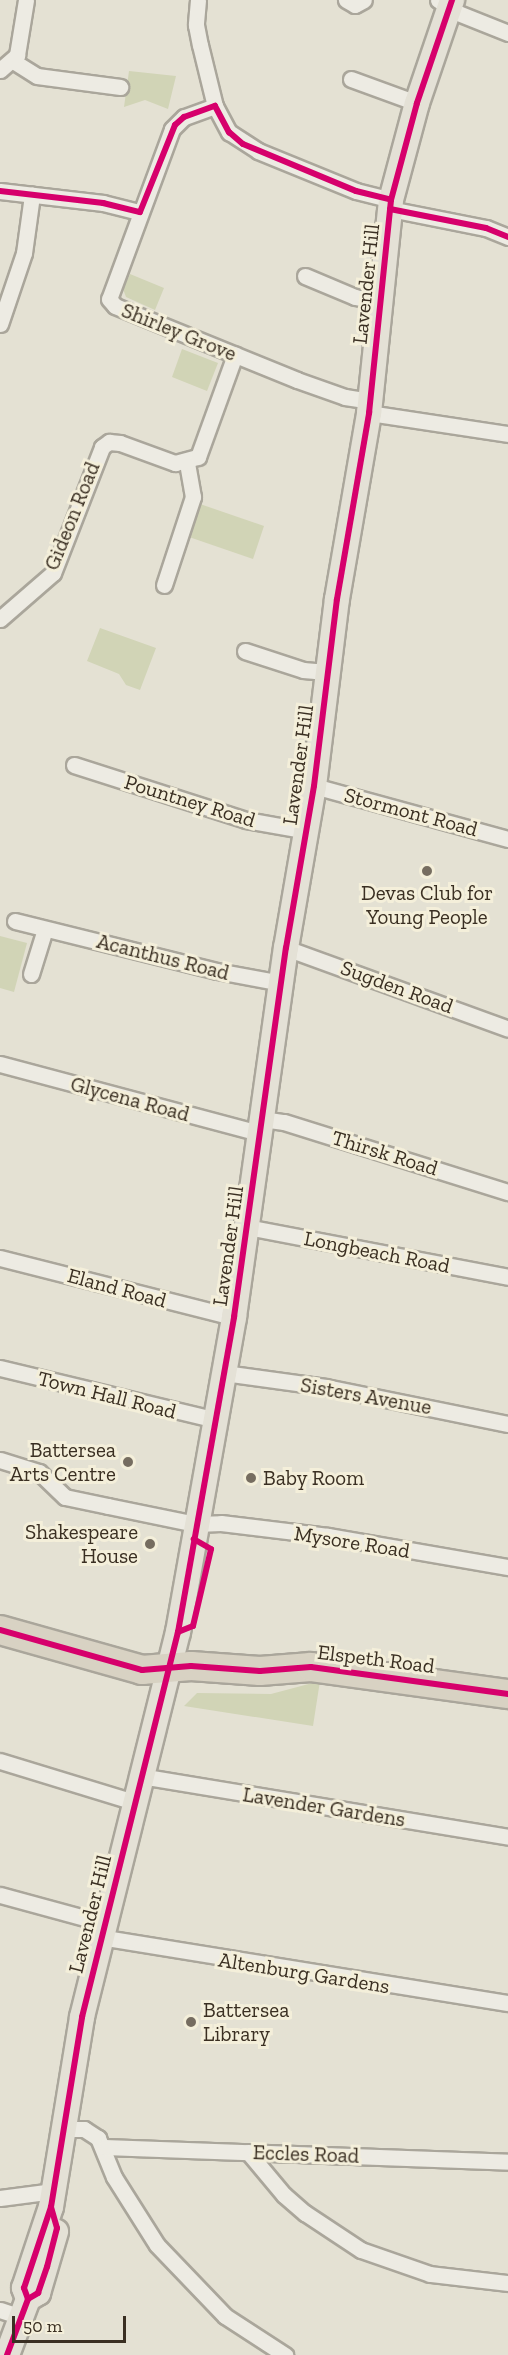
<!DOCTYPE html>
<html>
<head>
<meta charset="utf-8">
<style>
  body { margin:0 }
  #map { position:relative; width:508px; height:2355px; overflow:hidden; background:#e4e1d3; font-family:"Zilla Slab",serif }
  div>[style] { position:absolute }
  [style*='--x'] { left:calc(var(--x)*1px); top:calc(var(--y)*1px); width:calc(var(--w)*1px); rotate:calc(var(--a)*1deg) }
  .green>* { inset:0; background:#d1d4b6 }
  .roads { filter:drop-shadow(2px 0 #aaa69b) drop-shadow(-2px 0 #aaa69b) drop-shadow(0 2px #aaa69b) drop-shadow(0 -2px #aaa69b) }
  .street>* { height:15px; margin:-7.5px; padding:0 7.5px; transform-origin:7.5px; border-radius:7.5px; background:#edebe3 }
  .primary>* { height:24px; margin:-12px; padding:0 12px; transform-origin:12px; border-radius:12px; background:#e4e1d6 }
  .highway>* { height:28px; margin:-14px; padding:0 14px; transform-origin:14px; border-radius:14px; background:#d8d2c3 }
  .cycleway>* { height:6px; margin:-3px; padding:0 3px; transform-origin:3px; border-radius:3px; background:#d6006c }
  .dots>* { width:16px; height:16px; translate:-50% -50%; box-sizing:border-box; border:3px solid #f4efda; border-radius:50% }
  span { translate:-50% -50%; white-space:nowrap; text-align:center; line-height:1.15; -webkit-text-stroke:6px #f4efda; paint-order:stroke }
  .street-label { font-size:21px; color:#3a2f22 }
  .poi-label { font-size:21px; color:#3a2f22 }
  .right { translate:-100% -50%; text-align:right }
  .left { translate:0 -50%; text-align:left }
  .scale { position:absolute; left:12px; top:2316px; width:114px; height:27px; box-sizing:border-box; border:3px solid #3a2f22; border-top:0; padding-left:8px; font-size:18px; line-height:21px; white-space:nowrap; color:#3a2f22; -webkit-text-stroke:4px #f4efda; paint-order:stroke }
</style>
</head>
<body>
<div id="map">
  <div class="green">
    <div style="clip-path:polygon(129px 71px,176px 76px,168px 109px,145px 100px,124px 107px)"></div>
    <div style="clip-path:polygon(130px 274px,164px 288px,155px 310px,126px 297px,123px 289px)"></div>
    <div style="clip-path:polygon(182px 349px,218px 363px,207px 391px,172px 377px)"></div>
    <div style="clip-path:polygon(200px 504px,264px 526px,253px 559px,189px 537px)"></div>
    <div style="clip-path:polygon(100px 628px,156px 648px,140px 690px,126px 685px,119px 674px,87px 661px)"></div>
    <div style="clip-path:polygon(0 936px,27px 943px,14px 992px,0 988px)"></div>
    <div style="clip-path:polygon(320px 1681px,313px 1726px,184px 1706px,197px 1693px,271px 1694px)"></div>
  </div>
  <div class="roads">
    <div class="street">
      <div style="--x:198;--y:0;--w:25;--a:95"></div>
      <div style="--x:196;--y:25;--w:20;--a:79"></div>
      <div style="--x:200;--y:45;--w:63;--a:76.2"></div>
      <div style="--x:215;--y:106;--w:30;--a:62"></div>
      <div style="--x:229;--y:132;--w:35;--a:33"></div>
      <div style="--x:258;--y:151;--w:106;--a:22.2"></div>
      <div style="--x:356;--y:191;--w:36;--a:14"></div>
      <div style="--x:346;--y:0;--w:10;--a:29"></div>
      <div style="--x:355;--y:5;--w:10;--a:-29"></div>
      <div style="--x:438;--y:0;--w:24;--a:33"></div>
      <div style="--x:458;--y:13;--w:54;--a:21.8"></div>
      <div style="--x:13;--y:61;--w:28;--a:32"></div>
      <div style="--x:37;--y:76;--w:84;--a:7.5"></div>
      <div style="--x:0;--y:70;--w:23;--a:-41"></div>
      <div style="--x:17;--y:55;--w:56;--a:-80.7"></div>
      <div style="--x:351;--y:79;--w:70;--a:20"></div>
      <div style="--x:215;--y:106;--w:33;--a:160"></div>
      <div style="--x:184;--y:117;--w:17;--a:135"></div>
      <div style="--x:172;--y:129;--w:181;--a:110.3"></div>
      <div style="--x:109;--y:299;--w:9;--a:49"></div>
      <div style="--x:115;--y:306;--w:196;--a:22.1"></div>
      <div style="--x:297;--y:380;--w:51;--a:19.5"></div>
      <div style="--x:345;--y:397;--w:25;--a:9"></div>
      <div style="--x:0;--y:191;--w:104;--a:6.6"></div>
      <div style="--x:103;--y:203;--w:38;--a:14"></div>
      <div style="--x:390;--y:209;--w:98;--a:11.2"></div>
      <div style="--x:486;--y:228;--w:24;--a:22"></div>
      <div style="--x:305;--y:276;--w:54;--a:22.8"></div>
      <div style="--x:355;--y:297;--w:25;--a:11"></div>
      <div style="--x:0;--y:324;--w:75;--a:-71.3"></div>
      <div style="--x:24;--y:253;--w:59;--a:-82.1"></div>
      <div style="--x:369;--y:413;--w:141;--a:8.6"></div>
      <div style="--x:164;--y:585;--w:93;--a:-71.8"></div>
      <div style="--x:193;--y:497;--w:35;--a:-100"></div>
      <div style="--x:0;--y:619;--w:70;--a:-41"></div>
      <div style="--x:53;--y:573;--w:135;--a:-68.7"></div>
      <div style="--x:102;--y:447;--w:9;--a:-36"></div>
      <div style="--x:109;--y:442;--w:11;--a:5"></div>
      <div style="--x:120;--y:443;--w:59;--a:20"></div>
      <div style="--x:175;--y:463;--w:24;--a:-15"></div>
      <div style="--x:198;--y:457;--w:109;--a:-70.1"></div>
      <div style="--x:245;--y:651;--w:61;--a:18.1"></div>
      <div style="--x:303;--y:670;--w:24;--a:5"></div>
      <div style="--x:74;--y:765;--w:181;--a:17.7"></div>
      <div style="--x:246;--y:820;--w:62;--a:10.2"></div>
      <div style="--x:314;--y:786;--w:201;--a:15.3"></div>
      <div style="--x:15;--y:921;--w:208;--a:13.9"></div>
      <div style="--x:217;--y:971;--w:65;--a:10.6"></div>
      <div style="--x:286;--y:948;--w:236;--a:20"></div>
      <div style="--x:31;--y:974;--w:47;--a:-72.7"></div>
      <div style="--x:0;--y:1064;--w:269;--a:14.9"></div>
      <div style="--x:262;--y:1119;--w:22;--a:8"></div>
      <div style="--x:284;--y:1122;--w:235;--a:17.4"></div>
      <div style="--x:247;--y:1227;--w:266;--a:10.8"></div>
      <div style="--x:0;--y:1258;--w:241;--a:14.2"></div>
      <div style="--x:0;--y:1368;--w:219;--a:13.5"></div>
      <div style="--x:224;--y:1373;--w:103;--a:7.8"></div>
      <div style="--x:326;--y:1387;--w:186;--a:11.5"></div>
      <div style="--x:0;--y:1460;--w:41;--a:17.1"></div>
      <div style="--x:39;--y:1472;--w:36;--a:44"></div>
      <div style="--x:65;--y:1497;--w:44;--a:11.8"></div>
      <div style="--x:108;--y:1506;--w:90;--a:11.6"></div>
      <div style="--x:196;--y:1524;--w:25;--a:-2"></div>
      <div style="--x:221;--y:1523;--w:108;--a:6.9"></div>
      <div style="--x:328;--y:1536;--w:183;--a:9.8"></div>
      <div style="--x:0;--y:1761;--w:140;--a:17"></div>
      <div style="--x:141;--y:1776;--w:372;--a:9.4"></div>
      <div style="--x:0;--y:1895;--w:107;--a:15.2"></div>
      <div style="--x:100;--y:1937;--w:413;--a:9.2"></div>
      <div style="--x:64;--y:2129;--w:20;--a:0"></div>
      <div style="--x:84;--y:2129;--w:17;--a:33"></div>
      <div style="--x:98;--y:2138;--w:42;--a:67.7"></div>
      <div style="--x:114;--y:2177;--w:80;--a:57.7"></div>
      <div style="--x:157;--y:2245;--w:98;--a:46.2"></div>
      <div style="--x:225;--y:2316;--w:72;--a:33"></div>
      <div style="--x:105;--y:2147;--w:403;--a:2.1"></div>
      <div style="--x:248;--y:2152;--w:56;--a:50.1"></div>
      <div style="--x:284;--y:2195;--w:28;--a:41"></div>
      <div style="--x:305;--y:2213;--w:67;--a:33.5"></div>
      <div style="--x:361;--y:2250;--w:73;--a:19.2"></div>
      <div style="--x:430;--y:2274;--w:79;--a:6.6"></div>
      <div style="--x:0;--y:2198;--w:54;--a:-7.4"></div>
      <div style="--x:0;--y:2310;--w:22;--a:18"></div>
    </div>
    <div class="primary">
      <div style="--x:28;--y:2299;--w:12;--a:-110"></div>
      <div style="--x:24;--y:2288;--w:85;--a:-71.6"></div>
      <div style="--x:51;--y:2207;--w:193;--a:-80.7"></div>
      <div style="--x:82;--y:2017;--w:397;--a:-76"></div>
      <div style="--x:178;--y:1632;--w:320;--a:-79.9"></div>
      <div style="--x:234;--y:1317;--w:373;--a:-82"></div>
      <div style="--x:286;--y:948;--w:164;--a:-80.2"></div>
      <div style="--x:314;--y:786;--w:188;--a:-83"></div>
      <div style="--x:337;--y:599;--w:189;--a:-80.2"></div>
      <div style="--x:369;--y:413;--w:214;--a:-84.1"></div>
      <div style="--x:391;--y:200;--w:100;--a:-75"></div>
      <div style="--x:417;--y:103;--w:109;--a:-71.2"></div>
      <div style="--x:7;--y:2355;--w:60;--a:-69.4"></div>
      <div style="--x:28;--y:2299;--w:12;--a:-31"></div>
      <div style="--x:38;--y:2293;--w:64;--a:-73.6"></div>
    </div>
    <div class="highway">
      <div style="--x:0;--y:1630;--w:148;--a:15.7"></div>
      <div style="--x:142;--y:1670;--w:49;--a:-4.7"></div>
      <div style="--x:191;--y:1666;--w:69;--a:4.1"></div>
      <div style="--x:260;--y:1671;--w:51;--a:-4.5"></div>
      <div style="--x:311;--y:1667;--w:199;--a:7.8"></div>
    </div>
  </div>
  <div class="cycleway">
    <div style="--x:0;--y:191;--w:104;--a:6.6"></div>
    <div style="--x:103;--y:203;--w:38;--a:14"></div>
    <div style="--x:140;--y:212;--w:94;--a:-68.1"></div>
    <div style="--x:175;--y:125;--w:12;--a:-42"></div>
    <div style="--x:184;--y:117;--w:33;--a:-20"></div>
    <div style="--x:215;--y:106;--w:30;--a:62"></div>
    <div style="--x:229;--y:132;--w:18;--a:41"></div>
    <div style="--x:243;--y:144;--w:122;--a:22.6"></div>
    <div style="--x:356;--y:191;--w:36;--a:14"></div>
    <div style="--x:390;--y:209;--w:98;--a:11.2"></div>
    <div style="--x:486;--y:228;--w:24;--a:22"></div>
    <div style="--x:0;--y:1630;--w:148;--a:15.7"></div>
    <div style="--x:142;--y:1670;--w:49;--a:-4.7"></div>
    <div style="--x:191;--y:1666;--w:69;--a:4.1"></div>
    <div style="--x:260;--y:1671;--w:51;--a:-4.5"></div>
    <div style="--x:311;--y:1667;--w:199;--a:7.8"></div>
    <div style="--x:178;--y:1632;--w:16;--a:-22"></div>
    <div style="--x:193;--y:1626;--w:79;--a:-76.8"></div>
    <div style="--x:211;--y:1549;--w:20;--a:-150"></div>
    <div style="--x:28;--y:2299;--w:12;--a:-110"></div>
    <div style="--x:24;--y:2288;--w:85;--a:-71.6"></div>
    <div style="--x:51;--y:2207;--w:193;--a:-80.7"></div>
    <div style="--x:82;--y:2017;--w:397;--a:-76"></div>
    <div style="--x:178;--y:1632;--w:320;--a:-79.9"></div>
    <div style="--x:234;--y:1317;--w:373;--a:-82"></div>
    <div style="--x:286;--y:948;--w:164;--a:-80.2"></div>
    <div style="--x:314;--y:786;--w:188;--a:-83"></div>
    <div style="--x:337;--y:599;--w:189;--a:-80.2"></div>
    <div style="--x:369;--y:413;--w:214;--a:-84.1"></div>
    <div style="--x:391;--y:200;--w:100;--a:-75"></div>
    <div style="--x:417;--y:103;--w:109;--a:-71.2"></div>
    <div style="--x:7;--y:2355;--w:60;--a:-69.4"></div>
    <div style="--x:28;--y:2299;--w:12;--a:-31"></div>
    <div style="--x:38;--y:2293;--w:28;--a:-71"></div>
    <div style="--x:47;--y:2267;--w:40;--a:-75.6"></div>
    <div style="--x:57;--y:2228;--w:22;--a:-106"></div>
  </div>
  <div class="dots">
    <div style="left:427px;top:871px;background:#766d60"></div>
    <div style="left:128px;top:1462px;background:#766d60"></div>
    <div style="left:251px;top:1478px;background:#766d60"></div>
    <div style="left:150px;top:1544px;background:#766d60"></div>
    <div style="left:191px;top:2022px;background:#766d60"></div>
  </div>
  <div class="street-label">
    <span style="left:366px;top:284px;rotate:-84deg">Lavender Hill</span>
    <span style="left:179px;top:332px;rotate:22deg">Shirley Grove</span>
    <span style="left:72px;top:516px;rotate:-68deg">Gideon Road</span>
    <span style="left:298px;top:765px;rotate:-82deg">Lavender Hill</span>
    <span style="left:190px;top:801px;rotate:17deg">Pountney Road</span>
    <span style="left:411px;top:812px;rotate:15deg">Stormont Road</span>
    <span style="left:163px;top:957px;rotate:14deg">Acanthus Road</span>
    <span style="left:397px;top:987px;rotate:20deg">Sugden Road</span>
    <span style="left:130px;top:1099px;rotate:15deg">Glycena Road</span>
    <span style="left:385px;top:1153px;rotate:17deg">Thirsk Road</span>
    <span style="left:228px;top:1246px;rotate:-82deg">Lavender Hill</span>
    <span style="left:377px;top:1252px;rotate:11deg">Longbeach Road</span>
    <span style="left:117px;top:1288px;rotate:15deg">Eland Road</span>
    <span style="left:107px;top:1395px;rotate:14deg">Town Hall Road</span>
    <span style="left:366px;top:1396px;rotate:10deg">Sisters Avenue</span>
    <span style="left:352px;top:1542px;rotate:9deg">Mysore Road</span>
    <span style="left:376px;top:1659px;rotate:7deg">Elspeth Road</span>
    <span style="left:324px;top:1807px;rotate:9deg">Lavender Gardens</span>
    <span style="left:90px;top:1914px;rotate:-76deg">Lavender Hill</span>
    <span style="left:304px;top:1973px;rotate:9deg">Altenburg Gardens</span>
    <span style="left:306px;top:2154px;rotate:2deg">Eccles Road</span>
  </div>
  <div class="poi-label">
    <span style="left:427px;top:905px">Devas Club for<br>Young People</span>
    <span class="right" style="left:116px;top:1462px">Battersea<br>Arts Centre</span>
    <span class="left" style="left:263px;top:1478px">Baby Room</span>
    <span class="right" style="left:138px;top:1544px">Shakespeare<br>House</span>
    <span class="left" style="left:203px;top:2022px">Battersea<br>Library</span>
  </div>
  <div class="scale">50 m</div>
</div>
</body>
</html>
